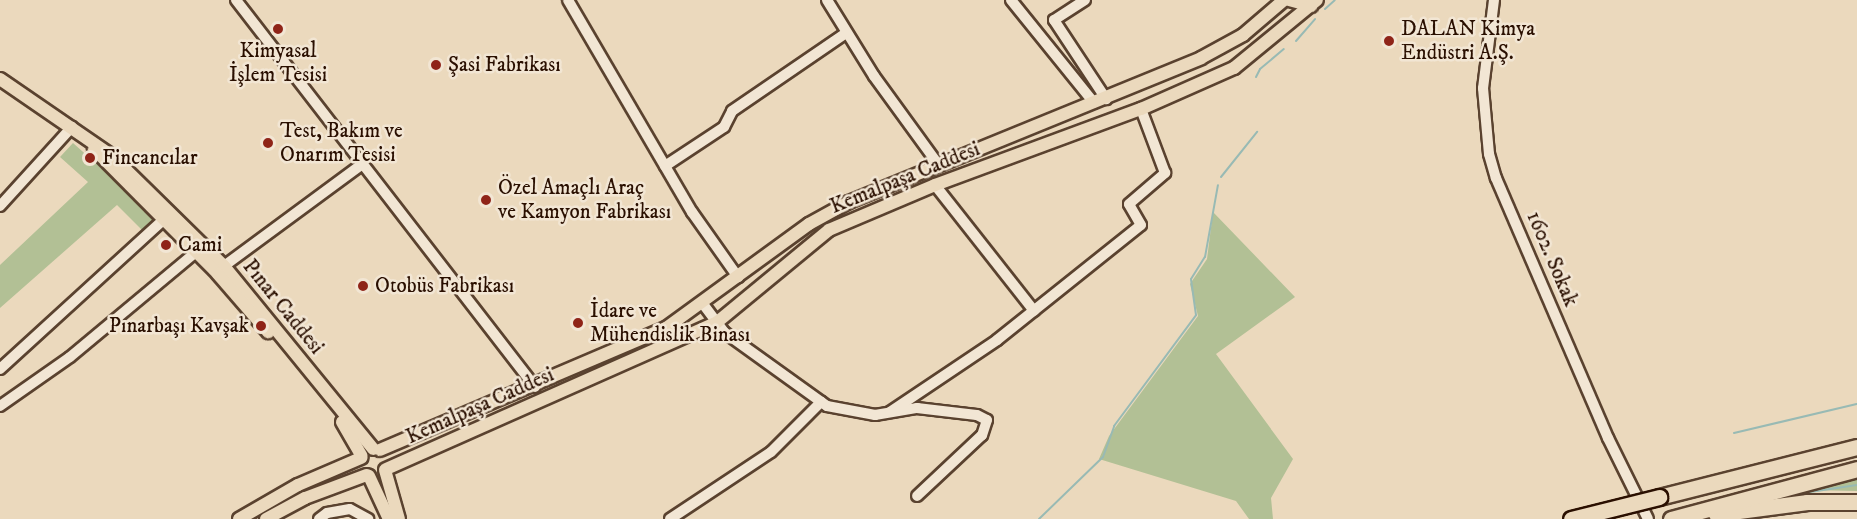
<!DOCTYPE html>
<html>
<head>
<meta charset="utf-8">
<style>
  body { margin:0 }
  #map { position:relative; width:1857px; height:519px; overflow:hidden; background:#ebd9bd; font-family:"IM FELL DW Pica",serif }
  div>[style] { position:absolute }
  [style*='--x'] { left:calc(var(--x)*1px); top:calc(var(--y)*1px); width:calc(var(--w)*1px); rotate:calc(var(--a)*1deg) }
  .green>* { inset:0; background:#b2c095 }
  .stream>* { height:2px; margin:-1px; padding:0 1px; transform-origin:1px; border-radius:1px; background:#98bab4 }
  .roads { filter:drop-shadow(2px 0 #5a422f) drop-shadow(-2px 0 #5a422f) drop-shadow(0 2px #5a422f) drop-shadow(0 -2px #5a422f) }
  .minor>* { height:10px; margin:-5px; padding:0 5px; transform-origin:5px; border-radius:5px; background:#f2e6d4 }
  .major>* { height:12px; margin:-6px; padding:0 6px; transform-origin:6px; border-radius:6px; background:#ebd9bd }
  .highway>* { height:15px; margin:-7.5px; padding:0 7.5px; transform-origin:7.5px; border-radius:7.5px; background:#ebd9bd }
  .bridges { filter:drop-shadow(2px 0 #2a0f00) drop-shadow(-2px 0 #2a0f00) drop-shadow(0 2px #2a0f00) drop-shadow(0 -2px #2a0f00) }
  .highway-bridge>* { height:15px; margin:-7.5px; padding:0 7.5px; transform-origin:7.5px; border-radius:7.5px; background:#ebd9bd }
  .dots>* { width:16px; height:16px; translate:-50% -50%; box-sizing:border-box; border:3px solid #f2e6d4; border-radius:50% }
  span { translate:-50% -50%; white-space:nowrap; text-align:center; line-height:1.15; -webkit-text-stroke:5px #f2e6d4; paint-order:stroke }
  .poi-label { font-size:21px; color:#2a0f00 }
  .left { translate:0 -50%; text-align:left }
  .right { translate:-100% -50%; text-align:right }
  .street-label { font-size:21px; color:#2a0f00 }
</style>
</head>
<body>
<div id="map">
  <div class="green">
    <div style="clip-path:polygon(73px 143px,157px 218px,143px 231px,117px 205px,0 308px,0 265px,88px 182px,60px 157px)"></div>
    <div style="clip-path:polygon(1213px 212px,1295px 297px,1216px 354px,1293px 459px,1271px 498px,1273px 519px,1249px 519px,1236px 501px,1099px 459px,1109px 436px,1198px 316px,1190px 284px,1207px 259px)"></div>
    <div style="clip-path:polygon(1857px 478px,1857px 491px,1808px 490px)"></div>
  </div>
  <div class="stream">
    <div style="--x:1325;--y:9;--w:13;--a:-42"></div>
    <div style="--x:1296;--y:41;--w:29;--a:-49"></div>
    <div style="--x:1256;--y:77;--w:9;--a:-63"></div>
    <div style="--x:1260;--y:69;--w:31;--a:-40"></div>
    <div style="--x:1221;--y:177;--w:58;--a:-51.3"></div>
    <div style="--x:1734;--y:433;--w:126;--a:-13.3"></div>
    <div style="--x:1810;--y:492;--w:48;--a:-8.5"></div>
    <div style="--x:1039;--y:519;--w:89;--a:-44.1"></div>
    <div style="--x:1103;--y:457;--w:33;--a:-70"></div>
    <div style="--x:1114;--y:426;--w:138;--a:-53.5"></div>
    <div style="--x:1196;--y:315;--w:36;--a:-98"></div>
    <div style="--x:1191;--y:279;--w:26;--a:-58"></div>
    <div style="--x:1205;--y:257;--w:73;--a:-79.8"></div>
  </div>
  <div class="roads">
    <div class="minor">
      <div style="--x:236;--y:0;--w:489;--a:52.3"></div>
      <div style="--x:568;--y:0;--w:246;--a:59.7"></div>
      <div style="--x:692;--y:212;--w:80;--a:54.7"></div>
      <div style="--x:827;--y:0;--w:89;--a:58.3"></div>
      <div style="--x:874;--y:76;--w:109;--a:54"></div>
      <div style="--x:1011;--y:0;--w:132;--a:51.1"></div>
      <div style="--x:1085;--y:0;--w:37;--a:147"></div>
      <div style="--x:1054;--y:20;--w:95;--a:56.6"></div>
      <div style="--x:1494;--y:0;--w:89;--a:97.1"></div>
      <div style="--x:1483;--y:88;--w:66;--a:84.8"></div>
      <div style="--x:1489;--y:154;--w:25;--a:74"></div>
      <div style="--x:1496;--y:178;--w:283;--a:66.7"></div>
      <div style="--x:1608;--y:438;--w:90;--a:63.7"></div>
      <div style="--x:665;--y:166;--w:71;--a:-33.5"></div>
      <div style="--x:724;--y:127;--w:18;--a:-63"></div>
      <div style="--x:732;--y:111;--w:138;--a:-34.4"></div>
      <div style="--x:935;--y:185;--w:160;--a:51.8"></div>
      <div style="--x:0;--y:206;--w:107;--a:-47.7"></div>
      <div style="--x:224;--y:266;--w:170;--a:-36.4"></div>
      <div style="--x:703;--y:304;--w:35;--a:53"></div>
      <div style="--x:724;--y:332;--w:127;--a:35.7"></div>
      <div style="--x:827;--y:406;--w:49;--a:10.6"></div>
      <div style="--x:875;--y:415;--w:43;--a:-9.5"></div>
      <div style="--x:917;--y:408;--w:60;--a:6.7"></div>
      <div style="--x:977;--y:415;--w:11;--a:27"></div>
      <div style="--x:987;--y:420;--w:16;--a:108"></div>
      <div style="--x:982;--y:435;--w:89;--a:136.8"></div>
      <div style="--x:0;--y:369;--w:221;--a:-42.4"></div>
      <div style="--x:0;--y:406;--w:85;--a:-35"></div>
      <div style="--x:70;--y:357;--w:164;--a:-39.8"></div>
      <div style="--x:890;--y:412;--w:129;--a:-33.9"></div>
      <div style="--x:997;--y:340;--w:184;--a:-38.6"></div>
      <div style="--x:1141;--y:225;--w:24;--a:-120"></div>
      <div style="--x:1129;--y:204;--w:48;--a:-40.7"></div>
      <div style="--x:1165;--y:173;--w:68;--a:-110.6"></div>
      <div style="--x:319;--y:519;--w:10;--a:-37"></div>
      <div style="--x:327;--y:513;--w:23;--a:-10"></div>
      <div style="--x:350;--y:509;--w:21;--a:29"></div>
      <div style="--x:670;--y:519;--w:121;--a:-33.6"></div>
      <div style="--x:771;--y:452;--w:71;--a:-45"></div>
    </div>
    <div class="major">
      <div style="--x:1289;--y:0;--w:23;--a:15"></div>
      <div style="--x:0;--y:79;--w:136;--a:34.5"></div>
      <div style="--x:112;--y:156;--w:157;--a:44.5"></div>
      <div style="--x:224;--y:266;--w:236;--a:50.8"></div>
      <div style="--x:94;--y:149;--w:176;--a:45.2"></div>
      <div style="--x:218;--y:274;--w:77;--a:49.2"></div>
      <div style="--x:342;--y:422;--w:39;--a:60"></div>
      <div style="--x:380;--y:450;--w:311;--a:-23.1"></div>
      <div style="--x:666;--y:328;--w:177;--a:-36"></div>
      <div style="--x:809;--y:224;--w:46;--a:-28.8"></div>
      <div style="--x:849;--y:202;--w:380;--a:-22.2"></div>
      <div style="--x:1201;--y:58;--w:48;--a:-28.7"></div>
      <div style="--x:1243;--y:35;--w:54;--a:-40.5"></div>
      <div style="--x:386;--y:469;--w:361;--a:-23.9"></div>
      <div style="--x:716;--y:323;--w:146;--a:-39.5"></div>
      <div style="--x:829;--y:230;--w:115;--a:-23"></div>
      <div style="--x:935;--y:185;--w:220;--a:-20.3"></div>
      <div style="--x:1141;--y:109;--w:102;--a:-23.8"></div>
      <div style="--x:1234;--y:68;--w:107;--a:-39.3"></div>
      <div style="--x:385;--y:470;--w:51;--a:74.1"></div>
      <div style="--x:369;--y:476;--w:47;--a:65.1"></div>
      <div style="--x:239;--y:519;--w:68;--a:-30"></div>
      <div style="--x:298;--y:485;--w:69;--a:-23.2"></div>
      <div style="--x:266;--y:519;--w:44;--a:-28.3"></div>
      <div style="--x:305;--y:498;--w:66;--a:-20.4"></div>
    </div>
    <div class="highway">
      <div style="--x:1659;--y:497;--w:204;--a:-14.2"></div>
      <div style="--x:1716;--y:514;--w:92;--a:-7.5"></div>
      <div style="--x:1807;--y:502;--w:50;--a:0"></div>
      <div style="--x:1671;--y:519;--w:193;--a:-15"></div>
    </div>
  </div>
  <div class="bridges">
    <div class="highway-bridge">
      <div style="--x:1571;--y:519;--w:91;--a:-14"></div>
    </div>
  </div>
  <div class="dots">
    <div style="left:278px;top:29px;background:#8f2418"></div>
    <div style="left:1389px;top:41px;background:#8f2418"></div>
    <div style="left:436px;top:65px;background:#8f2418"></div>
    <div style="left:268px;top:143px;background:#8f2418"></div>
    <div style="left:90px;top:158px;background:#8f2418"></div>
    <div style="left:486px;top:200px;background:#8f2418"></div>
    <div style="left:166px;top:245px;background:#8f2418"></div>
    <div style="left:363px;top:286px;background:#8f2418"></div>
    <div style="left:578px;top:323px;background:#8f2418"></div>
    <div style="left:261px;top:326px;background:#8f2418"></div>
  </div>
  <div class="poi-label">
    <span class="left" style="left:1401px;top:41px">DALAN Kimya<br>Endüstri A.Ş.</span>
    <span style="left:278px;top:63px">Kimyasal<br>İşlem Tesisi</span>
    <span class="left" style="left:448px;top:65px">Şasi Fabrikası</span>
    <span class="left" style="left:280px;top:143px">Test, Bakım ve<br>Onarım Tesisi</span>
    <span class="left" style="left:102px;top:158px">Fincancılar</span>
    <span class="left" style="left:498px;top:200px">Özel Amaçlı Araç<br>ve Kamyon Fabrikası</span>
    <span class="left" style="left:178px;top:245px">Cami</span>
    <span class="left" style="left:375px;top:286px">Otobüs Fabrikası</span>
    <span class="left" style="left:590px;top:323px">İdare ve<br>Mühendislik Binası</span>
    <span class="right" style="left:249px;top:326px">Pınarbaşı Kavşak</span>
  </div>
  <div class="street-label">
    <span style="left:905px;top:178px;rotate:-22deg">Kemalpaşa Caddesi</span>
    <span style="left:1552px;top:259px;rotate:67deg">1602. Sokak</span>
    <span style="left:283px;top:307px;rotate:51deg">Pınar Caddesi</span>
    <span style="left:480px;top:406px;rotate:-24deg">Kemalpaşa Caddesi</span>
  </div>
</div>
</body>
</html>
